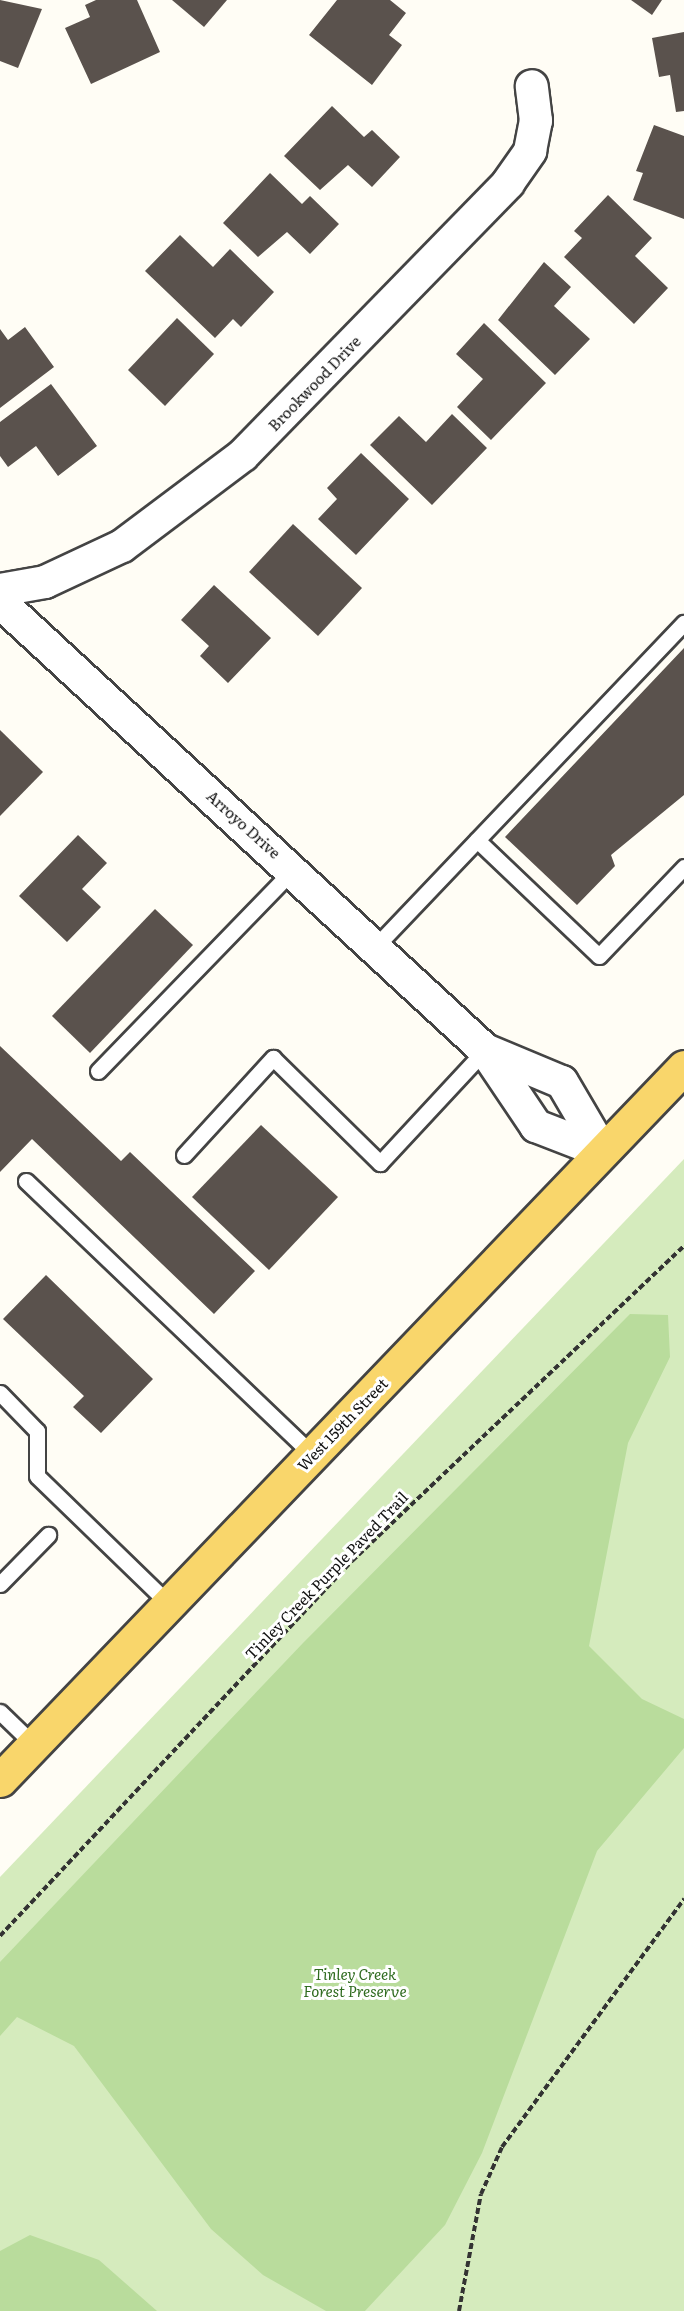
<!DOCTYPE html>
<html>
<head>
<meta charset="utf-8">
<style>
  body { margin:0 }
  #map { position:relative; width:684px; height:2311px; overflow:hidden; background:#fffdf5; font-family:Literata,serif }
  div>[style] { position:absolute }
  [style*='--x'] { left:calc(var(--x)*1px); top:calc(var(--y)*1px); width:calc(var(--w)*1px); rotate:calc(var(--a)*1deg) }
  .green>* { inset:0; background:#d5ebbd }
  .forest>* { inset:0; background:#b9dc9c }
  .building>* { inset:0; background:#5a524d }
  .path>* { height:4px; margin-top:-2px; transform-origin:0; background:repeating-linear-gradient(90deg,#333 0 6px,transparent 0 9px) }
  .roads { filter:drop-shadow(2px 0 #444) drop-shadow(-2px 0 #444) drop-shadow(0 2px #444) drop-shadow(0 -2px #444) }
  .lane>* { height:15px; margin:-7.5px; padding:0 7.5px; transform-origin:7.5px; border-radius:7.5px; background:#fff }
  .street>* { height:32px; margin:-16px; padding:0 16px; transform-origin:16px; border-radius:16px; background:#fff }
  .primary>* { height:33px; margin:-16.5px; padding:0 16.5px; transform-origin:16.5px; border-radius:16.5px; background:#f9d66b }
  span { translate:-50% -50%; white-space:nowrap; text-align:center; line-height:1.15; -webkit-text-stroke:6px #fff; paint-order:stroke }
  .street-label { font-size:15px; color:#111 }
  .park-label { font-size:15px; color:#2f6b1f; font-style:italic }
</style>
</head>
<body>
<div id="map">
  <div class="green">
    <div style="clip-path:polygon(684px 1159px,684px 2311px,0 2311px,0 1877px)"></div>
  </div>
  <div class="forest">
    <div style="clip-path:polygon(630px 1314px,668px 1315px,670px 1357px,628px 1443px,589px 1646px,642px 1699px,684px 1719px,684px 1748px,597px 1851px,482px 2153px,445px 2225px,365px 2311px,326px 2311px,263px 2275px,211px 2229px,74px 2046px,17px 2017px,0 2036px,0 1962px,303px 1643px)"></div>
    <div style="clip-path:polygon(30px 2235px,99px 2260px,157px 2311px,0 2311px,0 2251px)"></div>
  </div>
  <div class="building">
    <div style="clip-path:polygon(0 0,42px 9px,18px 68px,0 61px)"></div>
    <div style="clip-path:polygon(96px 0,137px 0,160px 52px,91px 84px,65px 28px,90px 17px,85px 5px)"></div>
    <div style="clip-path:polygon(172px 0,227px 0,204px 27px)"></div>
    <div style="clip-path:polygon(337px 0,390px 0,406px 13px,389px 35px,402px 45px,372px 85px,309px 35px)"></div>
    <div style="clip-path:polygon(631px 0,662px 0,652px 15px)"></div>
    <div style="clip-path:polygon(684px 32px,684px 111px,676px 112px,670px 75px,659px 77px,652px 38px)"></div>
    <div style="clip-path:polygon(332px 106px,364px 137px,372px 130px,400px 157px,372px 187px,348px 165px,320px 190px,284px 156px)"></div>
    <div style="clip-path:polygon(654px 125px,684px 136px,684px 219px,633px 200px,643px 173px,636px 171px)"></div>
    <div style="clip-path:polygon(270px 173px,302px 204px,310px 196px,339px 224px,310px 254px,287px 232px,258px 257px,223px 223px)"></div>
    <div style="clip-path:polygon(608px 195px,652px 238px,635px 256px,668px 288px,634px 324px,564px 257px,582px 238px,574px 231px)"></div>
    <div style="clip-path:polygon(180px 235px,213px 267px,230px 249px,274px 292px,241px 327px,233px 319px,215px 338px,145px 271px)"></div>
    <div style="clip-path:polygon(544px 262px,571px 287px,554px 306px,590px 339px,555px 375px,498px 320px)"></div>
    <div style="clip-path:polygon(177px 318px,214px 354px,165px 406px,128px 370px)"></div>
    <div style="clip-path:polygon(484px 323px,546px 383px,491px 440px,457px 407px,483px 379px,456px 354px)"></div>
    <div style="clip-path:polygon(25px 327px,54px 367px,0 408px,0 329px,8px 340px)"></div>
    <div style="clip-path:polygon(51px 384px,97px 446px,58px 476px,36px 446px,8px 467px,0 456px,0 422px)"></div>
    <div style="clip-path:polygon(452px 414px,487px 448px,432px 505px,370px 445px,399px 416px,426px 442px)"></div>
    <div style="clip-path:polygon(361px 453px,409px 499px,356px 555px,318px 519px,337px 499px,327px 488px)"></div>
    <div style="clip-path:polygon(293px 524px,362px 588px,318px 636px,249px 572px)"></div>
    <div style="clip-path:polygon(214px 585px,271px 638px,228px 683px,200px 656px,209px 646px,181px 620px)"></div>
    <div style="clip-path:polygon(684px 648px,684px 795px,611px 855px,615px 866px,577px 905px,505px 837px)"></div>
    <div style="clip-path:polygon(0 730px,43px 772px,0 816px)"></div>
    <div style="clip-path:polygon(78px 835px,107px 863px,82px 889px,101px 907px,67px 942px,19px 896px)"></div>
    <div style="clip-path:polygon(155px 909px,193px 945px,90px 1053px,52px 1016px)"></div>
    <div style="clip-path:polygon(0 1046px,121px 1161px,130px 1152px,255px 1271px,214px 1314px,32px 1139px,0 1172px)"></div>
    <div style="clip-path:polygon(261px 1125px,338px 1197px,269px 1270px,192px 1197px)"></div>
    <div style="clip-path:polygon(46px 1275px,153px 1379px,101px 1433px,73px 1407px,84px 1396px,3px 1319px)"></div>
  </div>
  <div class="path">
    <div style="--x:0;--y:1936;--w:514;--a:-46.81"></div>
    <div style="--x:352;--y:1561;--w:458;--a:-43.5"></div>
    <div style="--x:459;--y:2311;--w:119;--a:-79.4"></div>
    <div style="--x:481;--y:2194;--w:51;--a:-65.9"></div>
    <div style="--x:502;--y:2147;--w:308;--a:-53.7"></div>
  </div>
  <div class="roads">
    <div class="lane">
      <div style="--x:477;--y:840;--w:168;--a:43.6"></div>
      <div style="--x:599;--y:956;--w:123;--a:-46.3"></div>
      <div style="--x:377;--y:945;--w:445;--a:-46.4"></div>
      <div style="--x:98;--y:1071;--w:281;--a:-45.9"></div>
      <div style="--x:184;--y:1155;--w:132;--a:-47.5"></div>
      <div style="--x:273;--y:1058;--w:150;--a:44.5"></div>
      <div style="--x:380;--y:1163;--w:154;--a:-47.1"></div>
      <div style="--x:26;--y:1181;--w:397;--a:43.7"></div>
      <div style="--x:0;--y:1393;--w:53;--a:45.8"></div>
      <div style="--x:37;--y:1431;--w:45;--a:90"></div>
      <div style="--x:37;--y:1476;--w:184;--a:44.1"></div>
      <div style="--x:0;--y:1584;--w:69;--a:-45.6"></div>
      <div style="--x:0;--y:1712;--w:47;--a:44.1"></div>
    </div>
    <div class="street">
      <div style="--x:0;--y:590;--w:46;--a:-10.1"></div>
      <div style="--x:45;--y:582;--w:85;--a:-25.1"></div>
      <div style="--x:122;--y:546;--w:151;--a:-36.9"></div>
      <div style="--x:243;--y:455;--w:380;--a:-45.7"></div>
      <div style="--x:508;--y:183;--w:39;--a:-55"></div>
      <div style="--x:530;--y:151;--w:31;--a:-79"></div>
      <div style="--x:536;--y:121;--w:35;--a:-97"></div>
      <div style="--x:0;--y:602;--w:660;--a:42.73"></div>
      <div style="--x:485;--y:1050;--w:92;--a:56.1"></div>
      <div style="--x:536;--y:1126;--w:72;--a:21.2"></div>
      <div style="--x:485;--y:1050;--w:83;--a:22.6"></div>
      <div style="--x:562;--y:1082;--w:81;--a:59.6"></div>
    </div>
    <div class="primary">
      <div style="--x:0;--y:1780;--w:988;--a:-46.19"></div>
    </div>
  </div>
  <div class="street-label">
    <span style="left:314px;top:383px;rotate:-46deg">Brookwood Drive</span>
    <span style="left:244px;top:824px;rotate:42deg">Arroyo Drive</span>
    <span style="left:342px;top:1424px;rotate:-46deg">West 159th Street</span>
    <span style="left:326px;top:1575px;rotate:-46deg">Tinley Creek Purple Paved Trail</span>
  </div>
  <div class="park-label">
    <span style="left:355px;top:1982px">Tinley Creek<br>Forest Preserve</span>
  </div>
</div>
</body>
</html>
